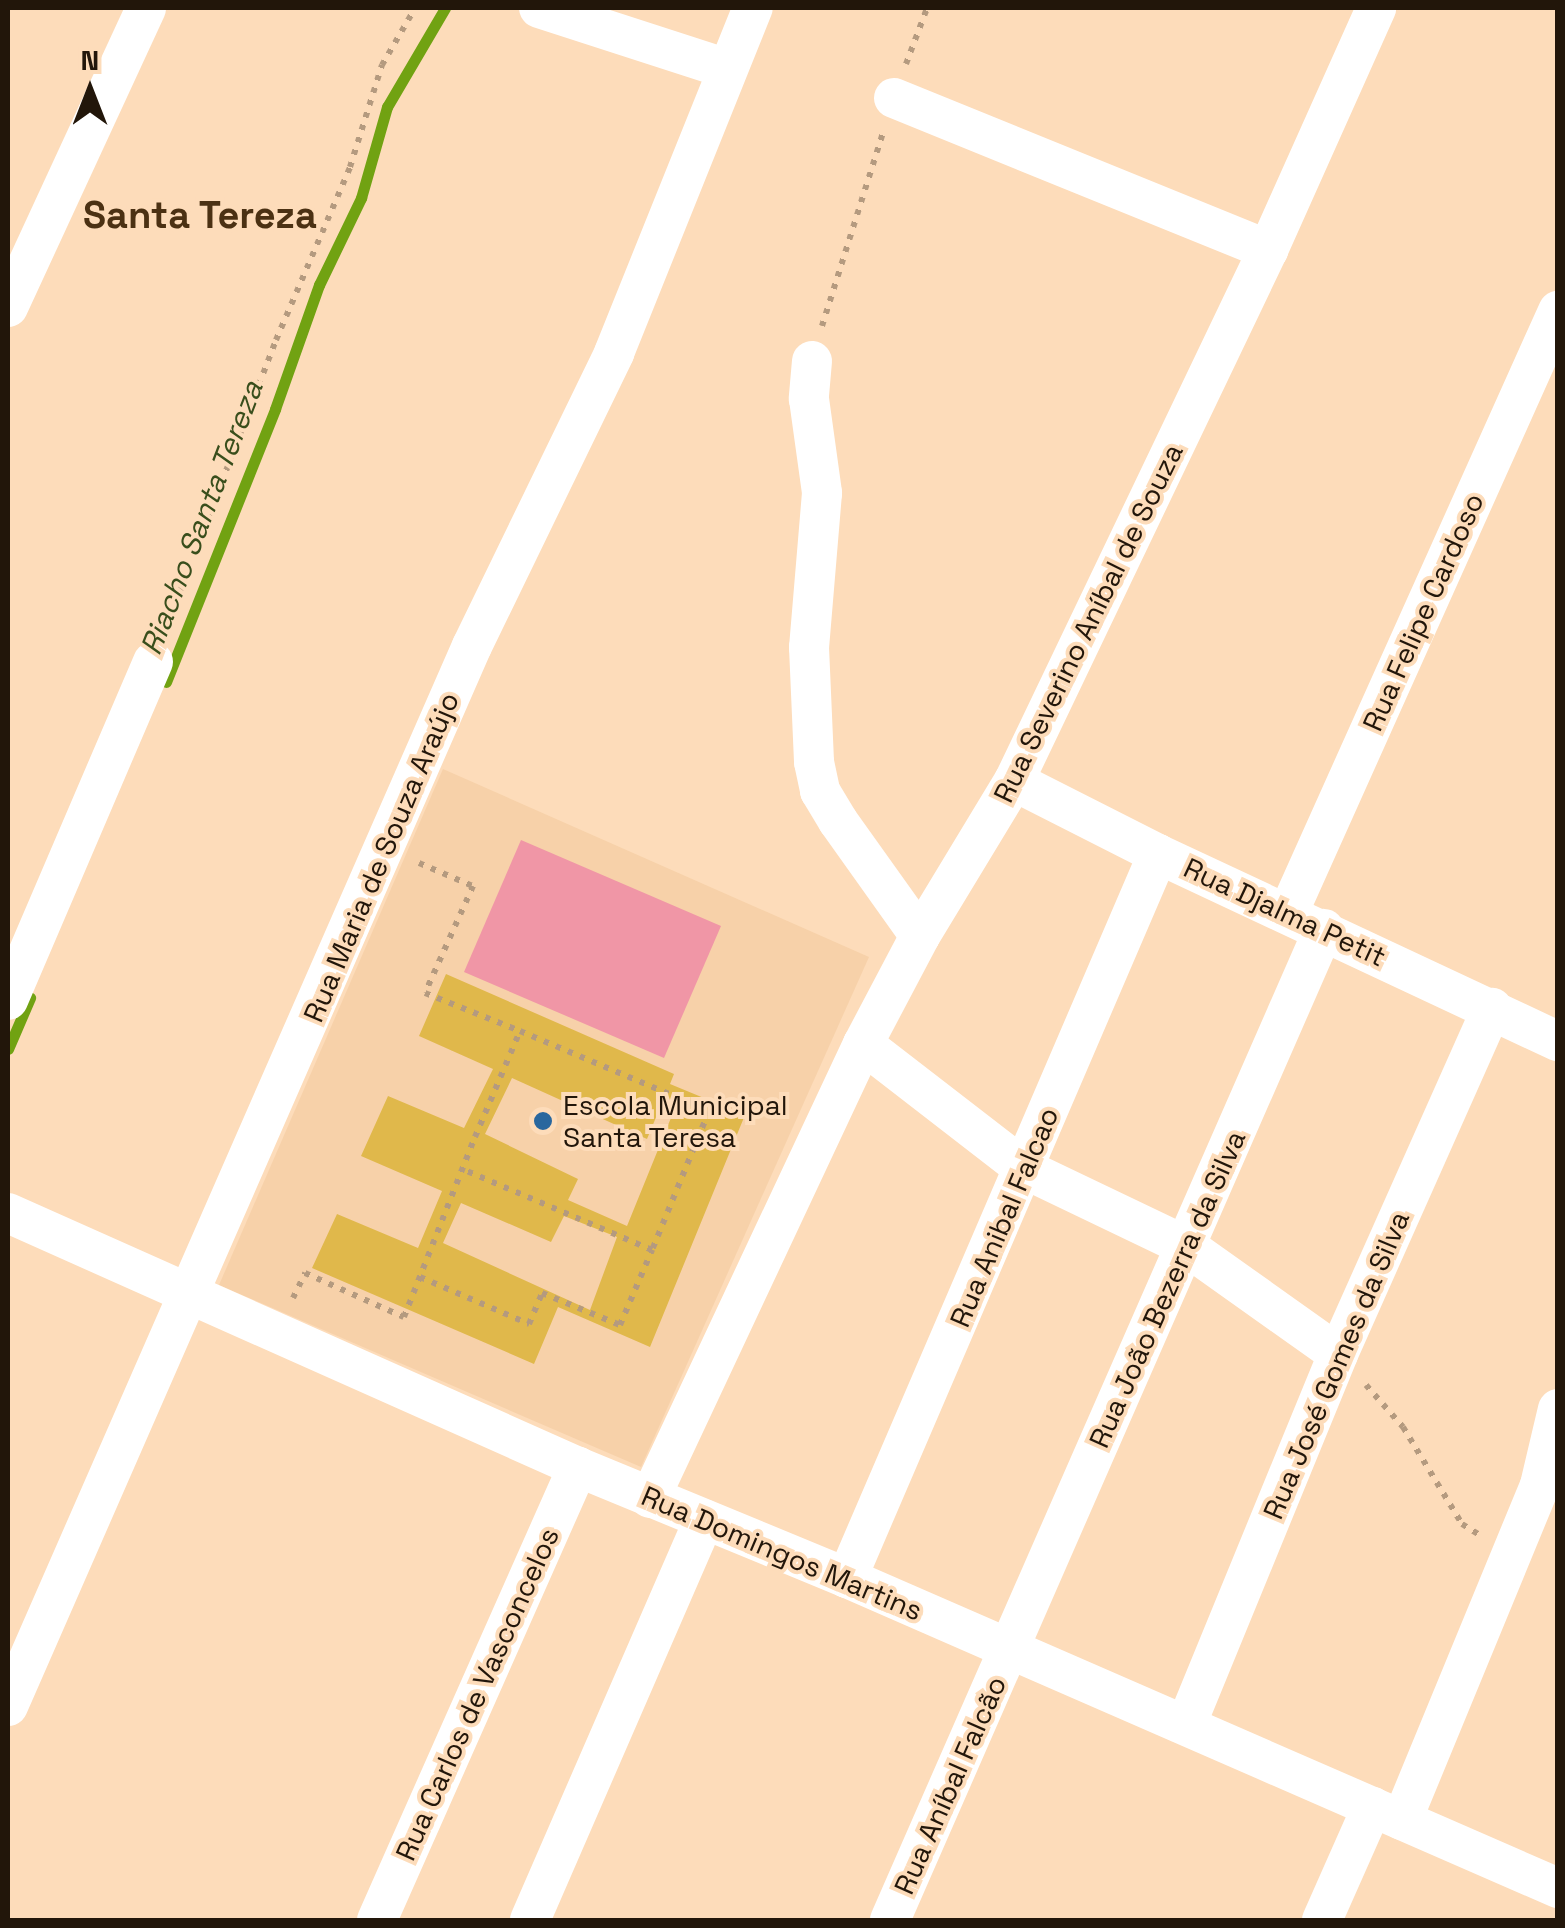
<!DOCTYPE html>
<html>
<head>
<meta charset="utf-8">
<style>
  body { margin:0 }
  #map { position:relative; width:1565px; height:1928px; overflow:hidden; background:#fddcba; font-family:"Space Grotesk",sans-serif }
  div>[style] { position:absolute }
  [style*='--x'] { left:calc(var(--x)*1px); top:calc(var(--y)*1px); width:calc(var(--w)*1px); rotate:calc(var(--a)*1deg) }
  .built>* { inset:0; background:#f7d1a9 }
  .green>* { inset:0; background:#f096a6 }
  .stream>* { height:11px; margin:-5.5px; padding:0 5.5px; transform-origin:5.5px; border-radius:5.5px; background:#71a212 }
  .building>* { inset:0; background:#e0b84b }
  .path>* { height:6px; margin-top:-3px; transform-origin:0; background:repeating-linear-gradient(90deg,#b49a7f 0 5px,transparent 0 13px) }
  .minor>* { height:40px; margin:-20px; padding:0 20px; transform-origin:20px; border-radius:20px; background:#fff }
  .dots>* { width:28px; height:28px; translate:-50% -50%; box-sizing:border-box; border:5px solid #fddcba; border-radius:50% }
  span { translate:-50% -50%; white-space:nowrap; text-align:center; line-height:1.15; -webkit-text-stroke:8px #fddcba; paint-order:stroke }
  .street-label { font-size:28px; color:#22160a }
  .poi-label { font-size:28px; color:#22160a }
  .left { translate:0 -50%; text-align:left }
  .water-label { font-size:30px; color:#394e1c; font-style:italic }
  .district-label { font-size:38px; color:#4b3113; font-weight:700 }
  .frame { position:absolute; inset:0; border:10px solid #22160a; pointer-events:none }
  .north { position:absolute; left:40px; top:40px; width:100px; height:100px; -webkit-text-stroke:8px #fddcba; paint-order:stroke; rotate:0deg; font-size:28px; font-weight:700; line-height:40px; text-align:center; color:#22160a }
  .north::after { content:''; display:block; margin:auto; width:35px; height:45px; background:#22160a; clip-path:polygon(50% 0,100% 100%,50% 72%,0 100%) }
</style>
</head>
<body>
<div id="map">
  <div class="built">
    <div style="clip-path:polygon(443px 769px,869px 957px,641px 1467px,219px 1285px)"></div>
  </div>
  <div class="green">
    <div style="clip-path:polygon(521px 840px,721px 926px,664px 1058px,464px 972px)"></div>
  </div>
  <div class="stream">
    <div style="--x:166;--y:682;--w:294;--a:-68.2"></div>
    <div style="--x:275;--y:409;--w:132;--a:-70.5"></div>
    <div style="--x:319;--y:285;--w:97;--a:-64.2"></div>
    <div style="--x:361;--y:198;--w:95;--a:-74.1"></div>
    <div style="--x:387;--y:107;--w:115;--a:-59.6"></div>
    <div style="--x:8;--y:1049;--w:56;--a:-66.7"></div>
  </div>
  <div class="building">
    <div style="clip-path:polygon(evenodd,446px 974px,674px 1074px,670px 1084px,745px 1115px,650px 1347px,558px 1307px,534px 1364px,312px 1268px,337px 1214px,418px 1248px,442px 1191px,361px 1156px,388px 1096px,464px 1128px,493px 1069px,419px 1036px,446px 974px,512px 1078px,647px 1139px,664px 1098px,677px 1103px,627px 1226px,568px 1200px,578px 1179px,485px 1134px,512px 1078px,446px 974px,461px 1203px,551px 1242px,564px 1216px,617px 1237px,590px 1310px,443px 1243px,461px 1203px)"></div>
  </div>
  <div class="path">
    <div style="--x:906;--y:64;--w:60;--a:-69.4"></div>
    <div style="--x:822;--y:326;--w:202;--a:-72.5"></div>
    <div style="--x:166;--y:628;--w:308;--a:-69.1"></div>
    <div style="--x:276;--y:340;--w:188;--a:-66.8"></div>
    <div style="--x:350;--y:167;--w:107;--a:-72.6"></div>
    <div style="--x:382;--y:65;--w:66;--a:-59.9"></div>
    <div style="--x:419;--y:863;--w:59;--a:23.1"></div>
    <div style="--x:473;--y:886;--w:117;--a:114.2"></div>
    <div style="--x:425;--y:993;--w:102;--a:21.8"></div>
    <div style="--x:420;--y:1277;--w:119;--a:23.3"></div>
    <div style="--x:529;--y:1324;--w:34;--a:-67"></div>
    <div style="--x:542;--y:1293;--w:84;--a:22.3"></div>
    <div style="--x:620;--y:1325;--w:82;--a:-66.9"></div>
    <div style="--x:293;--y:1298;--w:28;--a:-64"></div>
    <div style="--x:305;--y:1273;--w:108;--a:24"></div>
    <div style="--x:404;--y:1317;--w:193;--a:-68.5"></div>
    <div style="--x:475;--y:1137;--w:115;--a:-67"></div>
    <div style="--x:520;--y:1031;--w:205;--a:22.9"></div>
    <div style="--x:709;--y:1111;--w:150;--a:112.3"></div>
    <div style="--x:652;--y:1250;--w:207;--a:-156.9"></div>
    <div style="--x:1366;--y:1385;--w:56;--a:48.6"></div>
    <div style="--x:1403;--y:1427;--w:114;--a:58.7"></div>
    <div style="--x:1462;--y:1524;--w:22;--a:32"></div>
  </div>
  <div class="minor">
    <div style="--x:539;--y:8;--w:195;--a:17.9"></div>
    <div style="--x:894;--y:98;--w:404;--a:22.1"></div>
    <div style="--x:8;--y:307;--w:329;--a:-65.2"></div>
    <div style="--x:812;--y:361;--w:38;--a:95"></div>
    <div style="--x:809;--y:399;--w:95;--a:82.1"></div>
    <div style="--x:822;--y:493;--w:155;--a:94.8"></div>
    <div style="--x:809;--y:647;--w:115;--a:87.5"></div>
    <div style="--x:814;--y:762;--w:30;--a:78"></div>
    <div style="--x:820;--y:791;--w:35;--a:59"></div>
    <div style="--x:838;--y:821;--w:141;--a:54.5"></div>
    <div style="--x:1014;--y:781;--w:161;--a:26.9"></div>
    <div style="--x:1158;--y:854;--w:442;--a:25.1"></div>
    <div style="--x:1288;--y:913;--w:660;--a:-65.84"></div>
    <div style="--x:8;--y:1000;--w:368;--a:-66.8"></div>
    <div style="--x:863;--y:1044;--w:205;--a:37.7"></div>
    <div style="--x:1025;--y:1169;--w:178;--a:25.6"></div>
    <div style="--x:1186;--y:1246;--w:186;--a:35.4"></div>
    <div style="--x:8;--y:1213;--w:624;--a:24.02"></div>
    <div style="--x:578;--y:1467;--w:291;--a:22.4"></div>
    <div style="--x:847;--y:1578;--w:776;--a:23.56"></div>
    <div style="--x:650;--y:1498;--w:501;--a:-64.87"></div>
    <div style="--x:863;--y:1044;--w:122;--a:-62.2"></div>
    <div style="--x:920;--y:936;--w:181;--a:-58.8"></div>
    <div style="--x:1014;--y:781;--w:589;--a:-64.44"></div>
    <div style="--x:1268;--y:250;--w:265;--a:-65.9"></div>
    <div style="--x:847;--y:1578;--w:788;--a:-66.75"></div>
    <div style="--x:8;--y:1706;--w:1157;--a:-66.36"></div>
    <div style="--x:472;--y:646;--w:326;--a:-64.1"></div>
    <div style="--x:614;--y:353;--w:372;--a:-68.1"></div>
    <div style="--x:1186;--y:1725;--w:401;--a:-67.7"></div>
    <div style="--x:1338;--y:1354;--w:379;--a:-66"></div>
    <div style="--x:1402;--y:1820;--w:362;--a:-67.6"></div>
    <div style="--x:1540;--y:1485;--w:78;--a:-76.7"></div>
    <div style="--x:377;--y:1920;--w:496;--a:-66.1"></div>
    <div style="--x:530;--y:1920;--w:437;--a:-66.5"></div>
    <div style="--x:890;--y:1920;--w:1082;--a:-66.35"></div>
    <div style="--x:1322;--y:1920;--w:124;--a:-66.1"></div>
  </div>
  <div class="dots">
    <div style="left:543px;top:1121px;background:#29679e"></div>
  </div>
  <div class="street-label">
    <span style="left:1423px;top:612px;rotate:-66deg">Rua Felipe Cardoso</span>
    <span style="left:1088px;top:623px;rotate:-64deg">Rua Severino Aníbal de Souza</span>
    <span style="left:381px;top:857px;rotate:-67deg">Rua Maria de Souza Araújo</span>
    <span style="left:1285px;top:912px;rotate:25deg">Rua Djalma Petit</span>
    <span style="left:1004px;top:1217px;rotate:-67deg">Rua Anibal Falcao</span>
    <span style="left:1167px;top:1289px;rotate:-66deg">Rua João Bezerra da Silva</span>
    <span style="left:1336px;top:1365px;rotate:-67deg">Rua José Gomes da Silva</span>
    <span style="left:782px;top:1553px;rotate:23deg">Rua Domingos Martins</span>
    <span style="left:477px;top:1694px;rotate:-66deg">Rua Carlos de Vasconcelos</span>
    <span style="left:950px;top:1785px;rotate:-66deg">Rua Aníbal Falcão</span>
  </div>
  <div class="poi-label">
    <span class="left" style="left:563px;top:1121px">Escola Municipal<br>Santa Teresa</span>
  </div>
  <div class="water-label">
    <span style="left:202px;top:518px;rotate:-69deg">Riacho Santa Tereza</span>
  </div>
  <div class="district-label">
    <span style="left:200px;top:216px">Santa Tereza</span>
  </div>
  <div class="frame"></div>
  <div class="north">N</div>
</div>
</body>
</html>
